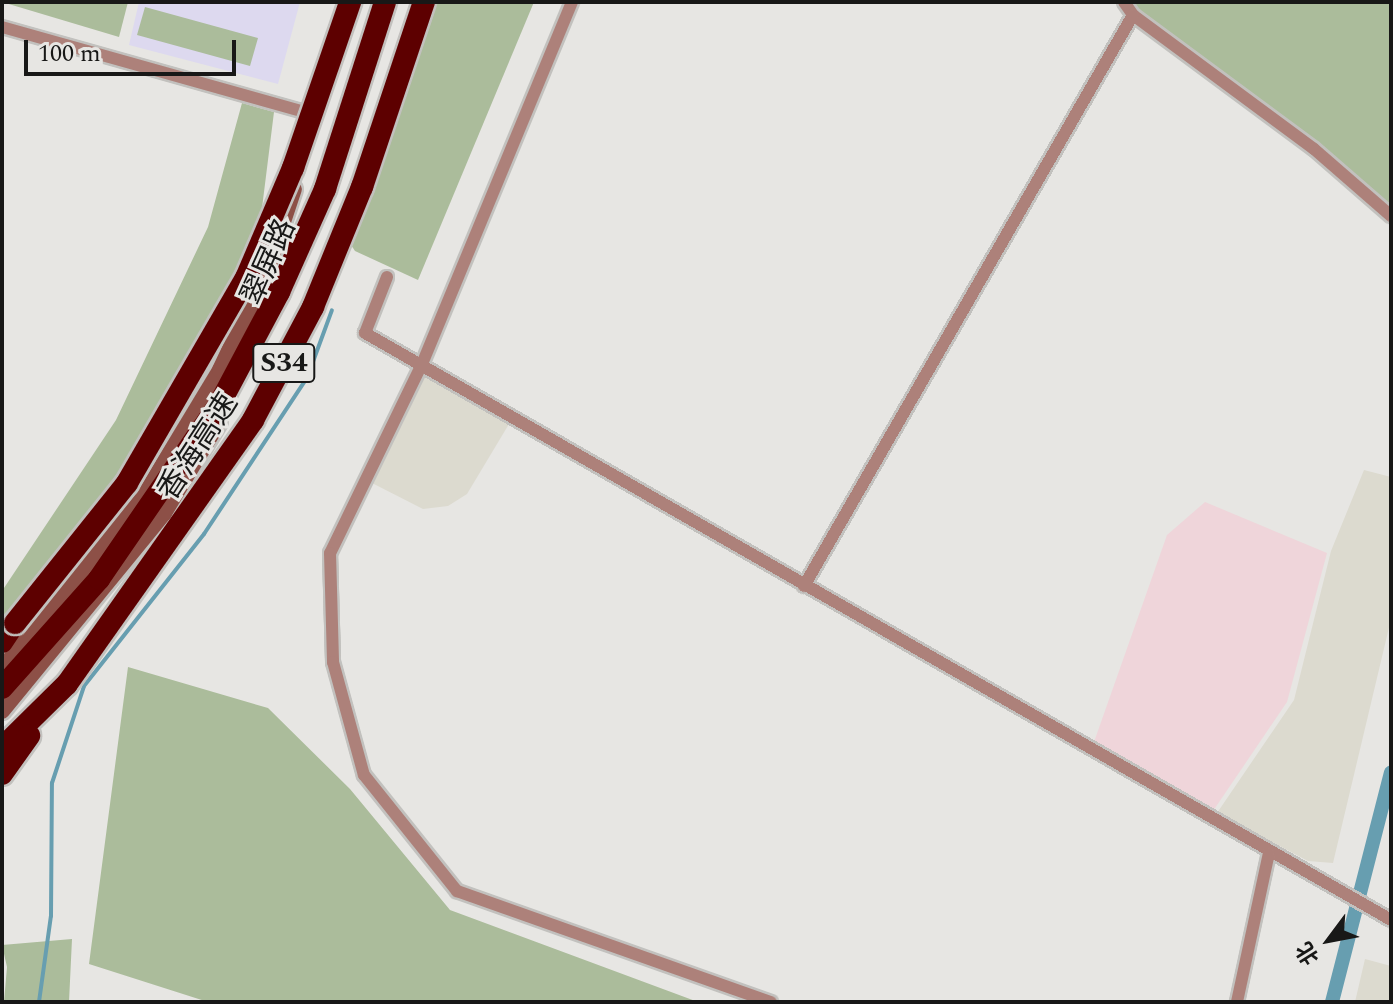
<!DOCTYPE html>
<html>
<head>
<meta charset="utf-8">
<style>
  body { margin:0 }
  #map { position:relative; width:1393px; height:1004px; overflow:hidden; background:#e7e6e3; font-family:Spectral,"Noto Sans SC",serif }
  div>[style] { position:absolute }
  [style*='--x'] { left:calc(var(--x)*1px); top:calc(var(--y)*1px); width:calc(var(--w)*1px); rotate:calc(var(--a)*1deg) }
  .commercial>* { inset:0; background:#efd5da }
  .built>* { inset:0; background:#dcdacf }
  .education>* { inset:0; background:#ddd9ef }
  .green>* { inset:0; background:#abbc9b }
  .stream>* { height:4px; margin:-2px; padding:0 2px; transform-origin:2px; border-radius:2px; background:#679eb0 }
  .canal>* { height:14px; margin:-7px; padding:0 7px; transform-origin:7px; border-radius:7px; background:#679eb0 }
  .roads { filter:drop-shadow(2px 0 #c2c1be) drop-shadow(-2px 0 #c2c1be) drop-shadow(0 2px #c2c1be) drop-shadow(0 -2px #c2c1be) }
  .street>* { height:12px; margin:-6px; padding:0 6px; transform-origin:6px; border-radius:6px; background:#ad817a }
  .secondary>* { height:16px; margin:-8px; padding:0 8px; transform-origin:8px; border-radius:8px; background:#8d5047 }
  .highway>* { height:22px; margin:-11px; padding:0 11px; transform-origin:11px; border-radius:11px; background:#5d0000 }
  .bridges { filter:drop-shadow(2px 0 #c2c1be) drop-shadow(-2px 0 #c2c1be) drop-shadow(0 2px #c2c1be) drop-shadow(0 -2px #c2c1be) }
  .highway-bridge>* { height:22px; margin:-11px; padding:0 11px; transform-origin:11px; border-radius:11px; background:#5d0000 }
  span { translate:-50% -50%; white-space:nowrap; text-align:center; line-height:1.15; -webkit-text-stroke:6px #e7e6e3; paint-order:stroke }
  .shield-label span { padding:2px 6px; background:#e7e6e3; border:2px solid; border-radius:6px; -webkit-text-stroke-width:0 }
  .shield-label { font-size:28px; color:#181817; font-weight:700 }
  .street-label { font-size:30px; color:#181817 }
  .frame { position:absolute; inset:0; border:4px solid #181817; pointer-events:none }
  .north { position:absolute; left:1289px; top:900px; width:80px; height:80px; -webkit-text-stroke:6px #e7e6e3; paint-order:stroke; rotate:238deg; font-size:22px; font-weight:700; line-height:32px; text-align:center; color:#181817 }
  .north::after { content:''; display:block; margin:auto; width:28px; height:36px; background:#181817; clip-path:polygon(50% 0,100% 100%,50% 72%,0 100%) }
  .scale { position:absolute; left:24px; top:40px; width:212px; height:36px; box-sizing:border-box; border:4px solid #181817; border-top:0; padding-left:10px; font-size:24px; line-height:28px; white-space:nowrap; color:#181817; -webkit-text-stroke:6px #e7e6e3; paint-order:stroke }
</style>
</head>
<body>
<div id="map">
  <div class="commercial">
    <div style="clip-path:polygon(1205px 502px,1327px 553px,1287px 702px,1213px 811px,1094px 742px,1167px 535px)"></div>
  </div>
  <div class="built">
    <div style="clip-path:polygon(422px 371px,509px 424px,467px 494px,448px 506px,423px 509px,370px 482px)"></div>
    <div style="clip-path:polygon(1364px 470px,1391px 477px,1391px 619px,1333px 863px,1308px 861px,1217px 813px,1294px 700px,1331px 551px)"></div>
    <div style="clip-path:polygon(1365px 959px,1391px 966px,1391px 1002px,1355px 1002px)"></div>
  </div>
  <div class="education">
    <div style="clip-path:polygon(139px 2px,300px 2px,278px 84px,129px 45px)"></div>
  </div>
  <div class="green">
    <div style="clip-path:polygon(2px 2px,128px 2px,119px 37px)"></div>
    <div style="clip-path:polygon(431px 2px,534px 2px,418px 280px,355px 251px,349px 242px)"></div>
    <div style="clip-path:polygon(1133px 2px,1391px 2px,1391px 205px,1138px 9px)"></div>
    <div style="clip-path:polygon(145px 7px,258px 38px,250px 66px,137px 35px)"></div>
    <div style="clip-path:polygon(242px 103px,274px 112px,255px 264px,134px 479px,2px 645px,2px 591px,116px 420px,208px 227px)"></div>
    <div style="clip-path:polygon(128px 667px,268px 708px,350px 789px,450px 910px,698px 1002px,208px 1002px,89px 964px)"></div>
    <div style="clip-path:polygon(72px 939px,69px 1002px,4px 1002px,7px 967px,2px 945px)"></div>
  </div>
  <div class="stream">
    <div style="--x:39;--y:1002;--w:87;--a:-82.1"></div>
    <div style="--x:51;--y:916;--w:133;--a:-89.6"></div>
    <div style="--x:52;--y:783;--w:102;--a:-71.7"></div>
    <div style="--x:84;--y:686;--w:194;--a:-51.7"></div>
    <div style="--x:204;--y:534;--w:187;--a:-56.6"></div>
    <div style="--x:307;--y:378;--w:72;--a:-69.8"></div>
  </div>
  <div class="canal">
    <div style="--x:1332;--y:1002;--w:237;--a:-75.6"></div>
  </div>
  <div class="roads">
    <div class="street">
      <div style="--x:572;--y:2;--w:394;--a:112.5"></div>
      <div style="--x:421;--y:366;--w:208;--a:115.9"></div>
      <div style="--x:330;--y:553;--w:109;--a:88.4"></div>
      <div style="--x:333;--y:662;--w:117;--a:74.7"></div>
      <div style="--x:364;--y:775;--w:149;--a:51.3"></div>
      <div style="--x:457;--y:891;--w:333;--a:19.5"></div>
      <div style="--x:1124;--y:2;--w:16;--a:55"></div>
      <div style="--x:1133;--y:15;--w:225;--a:36.5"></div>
      <div style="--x:1314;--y:149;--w:102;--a:41"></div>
      <div style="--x:2;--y:27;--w:325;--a:15.7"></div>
      <div style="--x:387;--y:277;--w:60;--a:111.4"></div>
      <div style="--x:365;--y:333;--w:1182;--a:29.77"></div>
      <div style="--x:804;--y:586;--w:659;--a:-60.05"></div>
      <div style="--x:1237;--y:1002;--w:152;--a:-77.9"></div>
    </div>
    <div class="secondary">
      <div style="--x:2;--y:669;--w:224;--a:-50.6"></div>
      <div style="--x:144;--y:496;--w:147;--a:-58.9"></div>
      <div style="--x:220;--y:370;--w:110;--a:-64.8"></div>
      <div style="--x:267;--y:270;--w:85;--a:-71.6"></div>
      <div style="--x:2;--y:711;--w:256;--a:-50.7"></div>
      <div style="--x:164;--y:513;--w:106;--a:-58.9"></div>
    </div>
    <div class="highway">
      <div style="--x:2;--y:642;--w:23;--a:-56"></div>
      <div style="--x:2;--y:688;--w:146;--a:-48.3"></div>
      <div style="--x:99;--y:579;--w:214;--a:-55.5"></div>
      <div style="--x:220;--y:403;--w:126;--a:-62"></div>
      <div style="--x:279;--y:292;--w:113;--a:-65.9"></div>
      <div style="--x:325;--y:189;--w:196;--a:-72.2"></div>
      <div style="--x:2;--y:748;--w:91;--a:-44.6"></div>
      <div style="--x:67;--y:684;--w:323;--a:-54.8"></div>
      <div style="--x:253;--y:420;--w:128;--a:-62"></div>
      <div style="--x:313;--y:307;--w:130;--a:-67.8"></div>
      <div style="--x:362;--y:187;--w:195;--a:-71.5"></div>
      <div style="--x:2;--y:774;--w:47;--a:-54.6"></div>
    </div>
  </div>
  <div class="bridges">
    <div class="highway-bridge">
      <div style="--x:15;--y:623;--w:179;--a:-51.3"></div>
      <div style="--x:127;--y:483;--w:237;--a:-59.9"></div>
      <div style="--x:246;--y:278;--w:120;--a:-66.9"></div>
      <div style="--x:293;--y:168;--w:176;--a:-71"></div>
    </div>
  </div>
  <div class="shield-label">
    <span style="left:284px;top:363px">S34</span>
  </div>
  <div class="street-label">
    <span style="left:269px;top:262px;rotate:-66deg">翠屏路</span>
    <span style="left:198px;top:447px;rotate:-57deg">香海高速</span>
  </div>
  <div class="frame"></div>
  <div class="north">北</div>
  <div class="scale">100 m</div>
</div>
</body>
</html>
